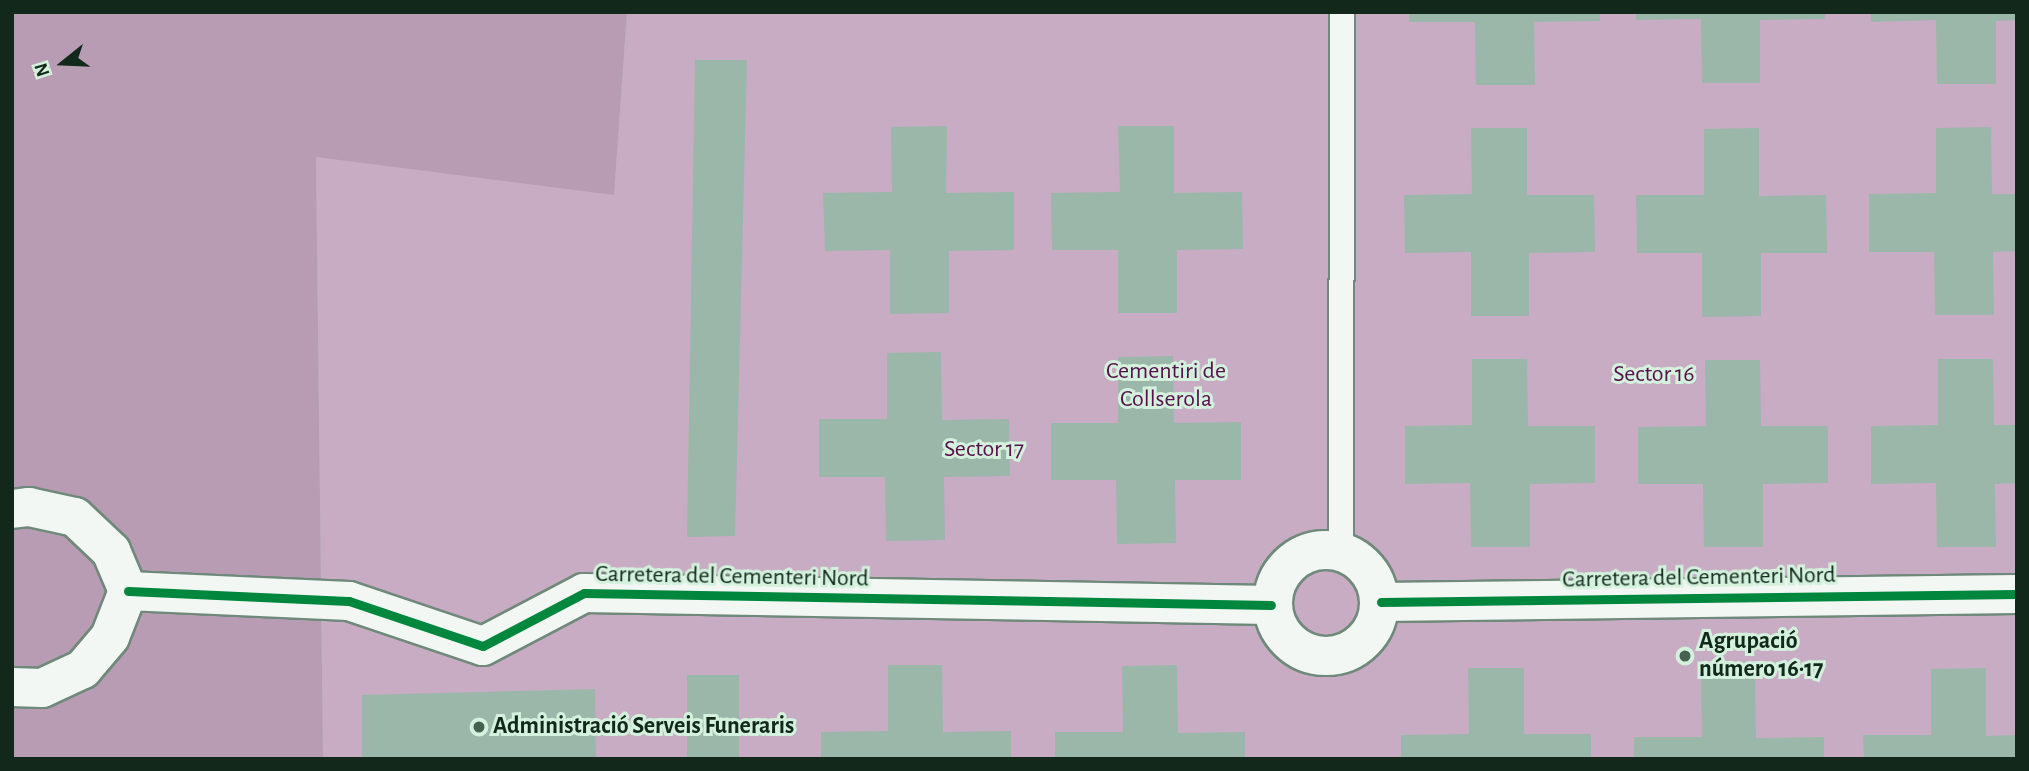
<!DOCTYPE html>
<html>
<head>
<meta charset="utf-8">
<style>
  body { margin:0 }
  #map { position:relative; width:2029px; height:771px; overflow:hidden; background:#aacbb6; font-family:"Alegreya Sans",sans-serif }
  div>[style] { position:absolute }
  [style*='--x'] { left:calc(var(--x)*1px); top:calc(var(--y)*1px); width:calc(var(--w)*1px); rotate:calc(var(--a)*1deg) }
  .green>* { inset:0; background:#c8acc3 }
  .forest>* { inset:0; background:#b89cb3 }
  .building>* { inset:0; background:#9ab7aa }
  .roads { filter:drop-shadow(2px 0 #6f897a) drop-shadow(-2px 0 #6f897a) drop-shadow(0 2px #6f897a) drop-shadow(0 -2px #6f897a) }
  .service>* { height:24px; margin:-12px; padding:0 12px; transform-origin:12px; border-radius:12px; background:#f2f7f4 }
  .minor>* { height:38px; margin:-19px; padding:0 19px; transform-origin:19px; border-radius:19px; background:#f2f7f4 }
  .minor>.ring { margin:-19px; padding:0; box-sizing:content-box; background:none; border:38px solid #f2f7f4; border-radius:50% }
  .cycleway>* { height:9px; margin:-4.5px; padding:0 4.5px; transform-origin:4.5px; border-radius:4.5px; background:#00873e }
  .dots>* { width:19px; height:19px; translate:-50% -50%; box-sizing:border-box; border:4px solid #d4f1dd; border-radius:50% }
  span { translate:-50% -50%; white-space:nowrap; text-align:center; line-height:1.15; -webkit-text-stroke:6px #d4f1dd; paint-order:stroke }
  .park-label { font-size:24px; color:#57104b }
  .street-label { font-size:24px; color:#11281a }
  .poi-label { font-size:24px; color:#11281a; font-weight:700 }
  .left { translate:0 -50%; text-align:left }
  .frame { position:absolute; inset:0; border:14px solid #11281a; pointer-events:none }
  .north { position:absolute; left:28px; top:28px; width:70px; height:70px; -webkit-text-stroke:5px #d4f1dd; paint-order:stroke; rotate:252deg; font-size:19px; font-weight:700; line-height:28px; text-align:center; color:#11281a }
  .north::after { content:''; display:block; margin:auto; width:24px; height:32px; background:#11281a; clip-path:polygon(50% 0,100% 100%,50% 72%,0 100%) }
</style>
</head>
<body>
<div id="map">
  <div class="green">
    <div style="clip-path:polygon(627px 12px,2017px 12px,2017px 759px,323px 759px,316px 156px,614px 194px)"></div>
  </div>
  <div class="forest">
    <div style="clip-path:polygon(12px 12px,627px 12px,614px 195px,316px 157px,323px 759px,12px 759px)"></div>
  </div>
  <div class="building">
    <div style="clip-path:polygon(1409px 12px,1600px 12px,1600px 21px,1534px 22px,1535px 85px,1476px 85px,1475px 22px,1409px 22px)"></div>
    <div style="clip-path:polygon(1636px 12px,1825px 12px,1825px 19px,1760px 20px,1760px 83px,1702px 83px,1701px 19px,1636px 20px)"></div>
    <div style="clip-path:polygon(1871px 12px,2017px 12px,2017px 20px,1996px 21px,1996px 84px,1937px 84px,1936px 20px,1871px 22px)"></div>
    <div style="clip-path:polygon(695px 60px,747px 60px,735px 536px,687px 537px)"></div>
    <div style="clip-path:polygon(947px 126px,946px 193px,1014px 192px,1014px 250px,949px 251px,949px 313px,890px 314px,890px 250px,825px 251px,823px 193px,892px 192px,891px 127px)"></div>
    <div style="clip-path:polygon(1118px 126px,1174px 126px,1174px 193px,1242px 192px,1243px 249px,1177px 250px,1177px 313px,1118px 313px,1118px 250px,1052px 250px,1051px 193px,1120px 192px)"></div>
    <div style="clip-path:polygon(1991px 127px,1992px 194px,2017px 194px,2017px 251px,1993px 252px,1994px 315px,1935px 315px,1934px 252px,1869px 252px,1869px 194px,1936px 193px,1936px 128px)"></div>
    <div style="clip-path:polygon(1471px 128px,1527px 128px,1527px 195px,1594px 195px,1595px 252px,1529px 253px,1529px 316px,1471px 316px,1471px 252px,1405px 253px,1404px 195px,1472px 194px)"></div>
    <div style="clip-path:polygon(1759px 128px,1759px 196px,1826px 195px,1827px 253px,1761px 253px,1761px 316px,1702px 317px,1702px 253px,1637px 253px,1636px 195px,1704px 195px,1704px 129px)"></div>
    <div style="clip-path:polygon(941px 352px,942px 420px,1009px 419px,1010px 476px,944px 477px,945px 540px,886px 541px,885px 477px,819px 477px,819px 419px,887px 419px,887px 353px)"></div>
    <div style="clip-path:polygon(1173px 356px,1174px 423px,1241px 422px,1241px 480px,1175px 480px,1176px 543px,1117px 544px,1116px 480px,1051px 480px,1051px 423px,1118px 423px,1118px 357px)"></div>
    <div style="clip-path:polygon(1472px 359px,1527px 359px,1528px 426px,1595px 426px,1595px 483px,1530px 484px,1530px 547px,1471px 547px,1470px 483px,1405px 484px,1405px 426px,1472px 425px)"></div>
    <div style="clip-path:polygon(1938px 359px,1993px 359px,1994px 425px,2017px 425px,2017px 483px,1995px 484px,1996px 547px,1937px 547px,1936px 483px,1871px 484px,1871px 426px,1938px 425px)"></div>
    <div style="clip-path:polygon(1705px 360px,1760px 360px,1761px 426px,1828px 426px,1828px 483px,1763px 484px,1763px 547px,1704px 547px,1703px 484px,1638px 484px,1638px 427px,1706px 426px)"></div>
    <div style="clip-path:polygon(888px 665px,942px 665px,943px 732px,1011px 731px,1011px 759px,821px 759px,821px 732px,888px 731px)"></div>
    <div style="clip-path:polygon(1177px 665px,1178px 733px,1245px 732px,1245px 759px,1055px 759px,1055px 732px,1123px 732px,1122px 666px)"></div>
    <div style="clip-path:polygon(1468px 668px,1524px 668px,1524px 734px,1591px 734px,1591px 759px,1401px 759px,1401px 735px,1469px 734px)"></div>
    <div style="clip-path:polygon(1986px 668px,1986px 736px,2017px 735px,2017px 759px,1864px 759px,1863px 735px,1931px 735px,1931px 669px)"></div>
    <div style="clip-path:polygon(1701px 671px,1755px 671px,1756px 738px,1824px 737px,1824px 759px,1634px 759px,1634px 737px,1702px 737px)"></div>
    <div style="clip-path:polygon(687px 675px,739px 675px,739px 759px,687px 759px)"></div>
    <div style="clip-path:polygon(595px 689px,596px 759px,362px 759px,362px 695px)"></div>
  </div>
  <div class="roads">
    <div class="service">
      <div style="--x:1341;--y:551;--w:539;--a:-89.89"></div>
    </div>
    <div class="minor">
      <div style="--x:12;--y:509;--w:17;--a:-7"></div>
      <div style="--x:29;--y:507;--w:47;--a:12.3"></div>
      <div style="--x:75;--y:517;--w:50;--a:43.4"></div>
      <div style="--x:111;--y:551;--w:43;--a:67"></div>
      <div style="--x:128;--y:591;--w:49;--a:111.4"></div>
      <div style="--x:110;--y:637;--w:42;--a:130.2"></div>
      <div style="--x:83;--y:669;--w:45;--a:155.1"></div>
      <div style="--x:42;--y:688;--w:30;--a:-178"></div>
      <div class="ring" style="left:1273px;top:550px;width:68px;height:68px"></div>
      <div style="--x:128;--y:591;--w:221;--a:2.6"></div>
      <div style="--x:349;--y:601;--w:141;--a:18.6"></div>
      <div style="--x:483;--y:646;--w:114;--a:-27.7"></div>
      <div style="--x:584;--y:593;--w:687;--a:1"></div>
      <div style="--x:1381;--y:602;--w:636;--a:-0.72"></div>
    </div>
  </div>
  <div class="cycleway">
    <div style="--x:128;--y:591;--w:221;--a:2.6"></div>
    <div style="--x:349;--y:601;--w:141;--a:18.6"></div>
    <div style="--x:483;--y:646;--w:114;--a:-27.7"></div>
    <div style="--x:584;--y:593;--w:687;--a:1"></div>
    <div style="--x:1381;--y:602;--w:636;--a:-0.72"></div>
  </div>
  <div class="dots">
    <div style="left:1685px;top:656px;background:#476151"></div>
    <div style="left:479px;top:727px;background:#476151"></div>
  </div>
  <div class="park-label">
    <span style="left:1166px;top:386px">Cementiri de<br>Collserola</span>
    <span style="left:1654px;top:375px">Sector 16</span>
    <span style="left:984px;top:450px">Sector 17</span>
  </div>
  <div class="street-label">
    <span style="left:732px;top:577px;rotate:1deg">Carretera del Cementeri Nord</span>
    <span style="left:1699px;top:578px;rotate:-1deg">Carretera del Cementeri Nord</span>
  </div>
  <div class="poi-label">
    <span class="left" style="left:1699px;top:656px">Agrupació<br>número 16·17</span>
    <span class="left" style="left:493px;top:727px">Administració Serveis Funeraris</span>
  </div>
  <div class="frame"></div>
  <div class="north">N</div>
</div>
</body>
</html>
